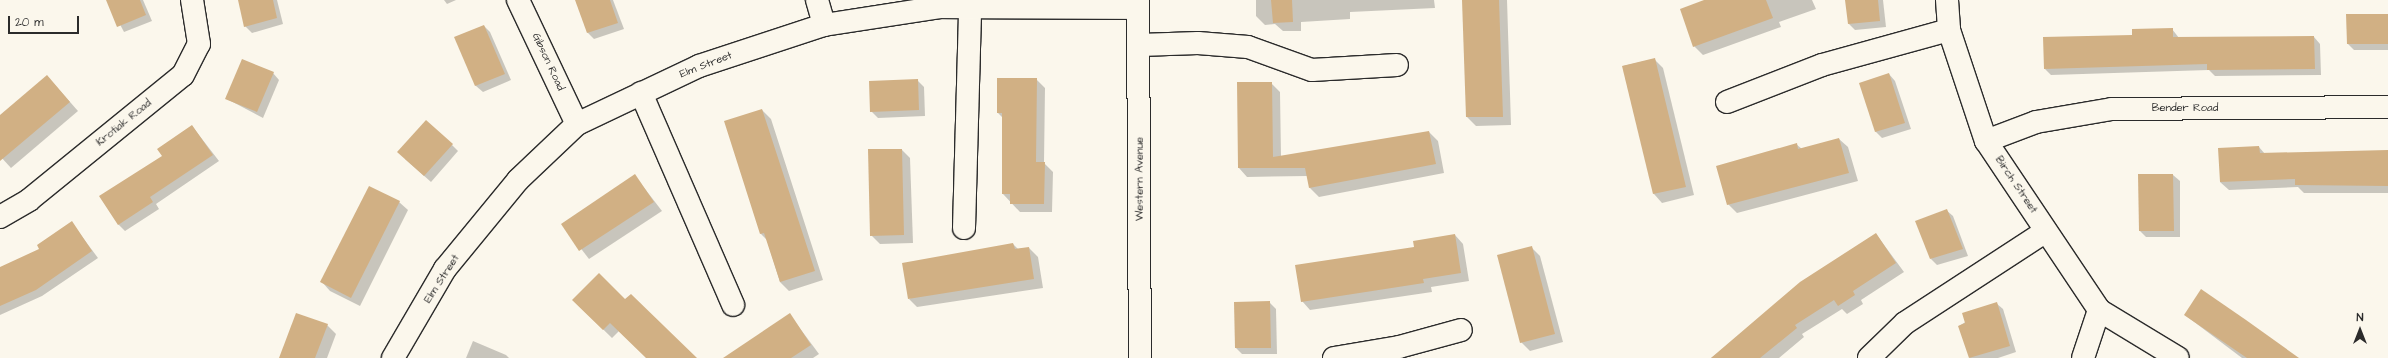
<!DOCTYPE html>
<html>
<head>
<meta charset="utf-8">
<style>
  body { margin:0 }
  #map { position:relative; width:2388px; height:358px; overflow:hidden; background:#fbf7ec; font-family:"Architects Daughter",sans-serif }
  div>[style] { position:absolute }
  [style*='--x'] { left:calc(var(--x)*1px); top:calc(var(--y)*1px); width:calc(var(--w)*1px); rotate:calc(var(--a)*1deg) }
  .shadow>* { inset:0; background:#0003 }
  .building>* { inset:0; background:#d1b084 }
  .roads { filter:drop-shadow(1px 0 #2b2b2b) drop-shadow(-1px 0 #2b2b2b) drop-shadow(0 1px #2b2b2b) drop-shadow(0 -1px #2b2b2b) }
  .minor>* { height:22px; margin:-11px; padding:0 11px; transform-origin:11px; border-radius:11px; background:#fbf7ec }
  .major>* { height:22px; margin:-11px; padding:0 11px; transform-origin:11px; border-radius:11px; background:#fbf7ec }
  span { translate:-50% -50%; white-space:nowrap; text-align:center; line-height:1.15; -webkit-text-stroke:3px #fbf7ec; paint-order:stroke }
  .street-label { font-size:11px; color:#2b2b2b }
  .north { position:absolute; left:2340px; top:310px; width:40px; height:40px; -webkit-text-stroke:3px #fbf7ec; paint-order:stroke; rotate:0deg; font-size:11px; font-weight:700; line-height:16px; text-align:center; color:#2b2b2b }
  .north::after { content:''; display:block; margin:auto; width:14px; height:18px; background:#2b2b2b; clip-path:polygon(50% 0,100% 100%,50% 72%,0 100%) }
  .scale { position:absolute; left:8px; top:16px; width:71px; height:18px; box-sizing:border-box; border:2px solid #2b2b2b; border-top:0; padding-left:5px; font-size:12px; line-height:14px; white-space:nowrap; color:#2b2b2b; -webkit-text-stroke:3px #fbf7ec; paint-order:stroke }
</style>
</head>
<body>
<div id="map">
  <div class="shadow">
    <div style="clip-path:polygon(107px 0,143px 0,152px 21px,124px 32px)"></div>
    <div style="clip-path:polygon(239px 0,277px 0,283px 24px,252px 33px,245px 26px)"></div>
    <div style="clip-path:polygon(444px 0,456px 0,447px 4px)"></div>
    <div style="clip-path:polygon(576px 0,613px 0,624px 29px,594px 39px,588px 33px)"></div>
    <div style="clip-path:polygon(1256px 0,1434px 0,1435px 8px,1350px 12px,1350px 19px,1301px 22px,1301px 31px,1283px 31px,1275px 24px,1265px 25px,1256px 16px)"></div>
    <div style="clip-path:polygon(1463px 0,1507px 0,1511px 125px,1476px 126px,1467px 117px)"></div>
    <div style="clip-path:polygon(1707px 0,1812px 0,1816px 9px,1779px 22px,1781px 27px,1703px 55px,1694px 46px)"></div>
    <div style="clip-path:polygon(1846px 0,1883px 0,1886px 27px,1855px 30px,1849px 24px)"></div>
    <div style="clip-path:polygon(2388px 15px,2388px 50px,2354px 50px,2348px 44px)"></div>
    <div style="clip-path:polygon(484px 26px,490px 32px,511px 80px,483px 92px,476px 86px,456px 37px)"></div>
    <div style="clip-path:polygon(2172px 29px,2179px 38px,2314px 37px,2320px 44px,2321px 75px,2215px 76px,2209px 70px,2051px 75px,2045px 69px,2133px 36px)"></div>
    <div style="clip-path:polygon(1654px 59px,1663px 68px,1694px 195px,1662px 203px,1654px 194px,1623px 66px)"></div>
    <div style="clip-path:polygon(273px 73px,279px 80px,263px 118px,227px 99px)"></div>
    <div style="clip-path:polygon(1889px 74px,1895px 81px,1911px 129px,1882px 138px,1876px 132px,1860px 84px)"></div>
    <div style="clip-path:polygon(47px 76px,78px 111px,11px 168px,0 156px,0 116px)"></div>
    <div style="clip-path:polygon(1036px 79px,1045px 88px,1044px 163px,1053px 172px,1052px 212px,1020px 212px,1003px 194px,1003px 118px,998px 113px)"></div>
    <div style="clip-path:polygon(917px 80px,924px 87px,925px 116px,878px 118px,871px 111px)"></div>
    <div style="clip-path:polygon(1271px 83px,1280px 92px,1281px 157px,1429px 132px,1438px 141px,1444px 173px,1319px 197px,1310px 188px,1308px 176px,1247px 177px,1239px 168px)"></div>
    <div style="clip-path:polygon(762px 110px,771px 119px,823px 280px,789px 291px,780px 282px,767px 240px,761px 234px)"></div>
    <div style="clip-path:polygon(192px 126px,219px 161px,156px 204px,159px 209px,125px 231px,118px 224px,164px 157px)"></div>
    <div style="clip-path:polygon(1839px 139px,1848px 147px,1858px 181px,1737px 213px,1728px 204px,1796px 144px,1802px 149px)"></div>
    <div style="clip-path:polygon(452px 145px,458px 151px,431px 182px,405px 159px)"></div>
    <div style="clip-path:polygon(2259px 147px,2265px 154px,2388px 151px,2388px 193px,2304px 193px,2298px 187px,2229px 190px,2220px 182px)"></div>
    <div style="clip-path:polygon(902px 150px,910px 158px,913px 243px,880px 244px,871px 235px)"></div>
    <div style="clip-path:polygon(2139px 175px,2173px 175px,2180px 181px,2180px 237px,2146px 237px,2140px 231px)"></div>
    <div style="clip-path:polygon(635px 176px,662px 211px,589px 259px,562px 224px)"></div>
    <div style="clip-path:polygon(399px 202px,408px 210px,360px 306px,330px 291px,322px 282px)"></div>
    <div style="clip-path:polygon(1946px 210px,1953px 216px,1968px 256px,1937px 265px,1931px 259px)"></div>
    <div style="clip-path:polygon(72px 223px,98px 258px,42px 296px,0 315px,0 268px,41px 249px)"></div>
    <div style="clip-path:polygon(1876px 234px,1904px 272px,1861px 300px,1863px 304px,1847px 314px,1842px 309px,1802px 334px,1804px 337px,1779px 358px,1711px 358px)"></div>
    <div style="clip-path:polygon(1455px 235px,1463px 244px,1469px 281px,1431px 287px,1432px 292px,1310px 310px,1302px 301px,1415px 247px)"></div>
    <div style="clip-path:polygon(1013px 244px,1018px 249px,1029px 248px,1038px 257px,1043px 288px,917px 307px,909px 299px)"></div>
    <div style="clip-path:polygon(1531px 247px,1540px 256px,1563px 342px,1530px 351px,1521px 342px)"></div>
    <div style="clip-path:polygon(573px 300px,625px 300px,695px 358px,647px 358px,619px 331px,612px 338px)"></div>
    <div style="clip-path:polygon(1269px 302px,1276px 309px,1277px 354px,1242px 354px,1236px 348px)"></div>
    <div style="clip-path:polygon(1996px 303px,2003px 309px,2016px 352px,1998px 358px,1970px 358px,1959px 326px)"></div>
    <div style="clip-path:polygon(790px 315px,819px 354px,813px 358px,725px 358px)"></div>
    <div style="clip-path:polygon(2185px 315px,2297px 358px,2242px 358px)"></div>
    <div style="clip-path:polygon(327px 325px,336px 334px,327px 358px,280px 358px)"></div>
    <div style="clip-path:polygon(473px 341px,506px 355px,509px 358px,466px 358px)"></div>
  </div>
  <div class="building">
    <div style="clip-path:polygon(106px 0,140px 0,146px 15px,117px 27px)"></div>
    <div style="clip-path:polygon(238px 0,273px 0,277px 18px,244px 27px)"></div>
    <div style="clip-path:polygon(575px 0,610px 0,618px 23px,587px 33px)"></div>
    <div style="clip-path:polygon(1271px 0,1292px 0,1293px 22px,1273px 23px)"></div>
    <div style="clip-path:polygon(1462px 0,1499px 0,1503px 117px,1466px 117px)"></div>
    <div style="clip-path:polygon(1704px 0,1766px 0,1773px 18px,1693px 47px,1680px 9px)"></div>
    <div style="clip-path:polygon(1845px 0,1878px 0,1880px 21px,1848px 24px)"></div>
    <div style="clip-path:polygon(2346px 14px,2388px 14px,2388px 44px,2347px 44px)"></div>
    <div style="clip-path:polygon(484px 25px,505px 74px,475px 86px,454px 37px)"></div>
    <div style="clip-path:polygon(2173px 28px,2173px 37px,2314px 36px,2315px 69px,2207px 70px,2207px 64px,2044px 69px,2043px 37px,2132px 35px,2132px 29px)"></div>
    <div style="clip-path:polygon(1655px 58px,1686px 187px,1653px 194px,1622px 66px)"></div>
    <div style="clip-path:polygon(242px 59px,274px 72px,257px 112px,225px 99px)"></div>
    <div style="clip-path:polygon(1889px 73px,1905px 123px,1875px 132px,1859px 83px)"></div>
    <div style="clip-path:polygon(47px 75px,70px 102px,0 161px,0 115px)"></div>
    <div style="clip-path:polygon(997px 78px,1037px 78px,1036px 162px,1045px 162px,1044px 204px,1010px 204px,1010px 194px,1002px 194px,1002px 113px,997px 113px)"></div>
    <div style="clip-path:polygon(918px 79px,919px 110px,870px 112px,869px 81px)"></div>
    <div style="clip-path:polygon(1237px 82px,1272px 82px,1273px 157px,1429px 131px,1436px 164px,1309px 188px,1305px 168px,1238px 168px)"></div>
    <div style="clip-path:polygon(762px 109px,815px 271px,780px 282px,764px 233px,760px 234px,724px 121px)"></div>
    <div style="clip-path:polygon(426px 120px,453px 144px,424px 176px,397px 152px)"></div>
    <div style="clip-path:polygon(192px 125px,213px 155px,150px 197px,153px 202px,118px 225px,99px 196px,162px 156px,157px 149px)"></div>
    <div style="clip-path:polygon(1839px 138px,1849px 173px,1727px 205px,1716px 166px,1797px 143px,1798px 149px)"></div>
    <div style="clip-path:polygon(2259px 146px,2260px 153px,2388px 150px,2388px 186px,2295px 185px,2295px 179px,2220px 182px,2218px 148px)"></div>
    <div style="clip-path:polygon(868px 149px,902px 149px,904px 235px,870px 236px)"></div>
    <div style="clip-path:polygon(635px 174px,654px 202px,579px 251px,561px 224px)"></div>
    <div style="clip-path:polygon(2138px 174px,2173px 174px,2174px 231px,2139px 231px)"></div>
    <div style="clip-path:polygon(369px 186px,400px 201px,351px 298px,320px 282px)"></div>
    <div style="clip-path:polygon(1947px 209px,1963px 249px,1930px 259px,1915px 221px)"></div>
    <div style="clip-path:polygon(72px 221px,92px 251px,36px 290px,0 306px,0 267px,39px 249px,37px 245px)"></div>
    <div style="clip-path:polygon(1876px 233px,1896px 263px,1853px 291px,1855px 295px,1838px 306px,1834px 300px,1795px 325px,1797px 328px,1760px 358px,1711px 358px,1800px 282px)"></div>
    <div style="clip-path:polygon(1455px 234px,1461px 273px,1423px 279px,1424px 283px,1301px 302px,1295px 265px,1414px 247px,1413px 241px)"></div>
    <div style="clip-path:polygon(1013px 243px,1015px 249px,1029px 247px,1034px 279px,908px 299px,902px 263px)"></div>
    <div style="clip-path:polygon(1532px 246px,1555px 334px,1520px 343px,1497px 255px)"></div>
    <div style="clip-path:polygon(599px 273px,625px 299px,631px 294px,697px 358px,646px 358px,610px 323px,603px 330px,572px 300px)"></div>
    <div style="clip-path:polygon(2201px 289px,2246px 320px,2299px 358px,2247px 358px,2184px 315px)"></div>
    <div style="clip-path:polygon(1270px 301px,1271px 348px,1235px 348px,1234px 302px)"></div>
    <div style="clip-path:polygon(1997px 302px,2010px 346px,1969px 358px,1958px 326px,1965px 323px,1962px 313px)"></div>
    <div style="clip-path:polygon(296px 313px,328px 324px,315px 358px,279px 358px)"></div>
    <div style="clip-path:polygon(790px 313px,811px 345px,791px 358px,723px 358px)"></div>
  </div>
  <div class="roads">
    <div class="minor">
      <div style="--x:518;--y:0;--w:137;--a:64.6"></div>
      <div style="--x:817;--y:0;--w:26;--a:74"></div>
      <div style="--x:1947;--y:0;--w:30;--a:86"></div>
      <div style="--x:1949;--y:30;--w:117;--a:71.6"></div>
      <div style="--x:1986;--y:141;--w:203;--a:56.2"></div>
      <div style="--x:2099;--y:310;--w:92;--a:31.3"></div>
      <div style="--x:1140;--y:45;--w:58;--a:-2"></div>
      <div style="--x:1198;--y:43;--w:50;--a:4.6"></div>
      <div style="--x:1248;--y:47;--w:68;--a:19.8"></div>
      <div style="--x:1312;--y:70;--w:85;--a:-3.4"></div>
      <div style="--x:641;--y:93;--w:231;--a:66.5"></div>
      <div style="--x:1727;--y:102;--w:102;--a:-21.3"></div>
      <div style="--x:1822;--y:65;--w:132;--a:-15.4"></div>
      <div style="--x:1986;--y:141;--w:53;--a:-20.8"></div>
      <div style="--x:2036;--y:122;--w:77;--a:-9.7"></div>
      <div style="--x:2112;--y:109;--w:276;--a:-0.4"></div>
      <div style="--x:0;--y:217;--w:34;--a:-30"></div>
      <div style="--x:29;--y:200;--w:198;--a:-39.1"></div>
      <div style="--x:183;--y:75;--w:35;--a:-63"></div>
      <div style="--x:199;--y:44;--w:45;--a:-99"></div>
      <div style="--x:964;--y:228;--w:221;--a:-88.4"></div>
      <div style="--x:393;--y:358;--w:103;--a:-59.7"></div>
      <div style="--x:445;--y:269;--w:115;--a:-50.6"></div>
      <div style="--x:518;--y:180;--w:81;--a:-43.5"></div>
      <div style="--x:577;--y:124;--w:135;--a:-25.4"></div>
      <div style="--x:699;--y:66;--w:132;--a:-18.2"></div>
      <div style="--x:824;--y:25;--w:117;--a:-8.8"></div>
      <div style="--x:940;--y:7;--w:198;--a:0.3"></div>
      <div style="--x:1334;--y:358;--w:66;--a:-9.6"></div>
      <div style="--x:1399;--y:347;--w:64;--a:-15.3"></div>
      <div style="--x:1869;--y:358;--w:50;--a:-44.2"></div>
      <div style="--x:1905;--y:323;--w:168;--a:-33.1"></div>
      <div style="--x:2083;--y:358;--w:51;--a:-71.6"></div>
    </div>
    <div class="major">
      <div style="--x:1138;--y:0;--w:358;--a:89.7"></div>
    </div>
  </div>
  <div class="street-label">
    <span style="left:548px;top:62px;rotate:65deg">Gibson Road</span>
    <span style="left:706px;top:65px;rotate:-21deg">Elm Street</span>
    <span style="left:2185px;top:108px">Bender Road</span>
    <span style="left:124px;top:123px;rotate:-39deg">Krotiak Road</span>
    <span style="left:1140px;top:179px;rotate:-90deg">Western Avenue</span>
    <span style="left:2016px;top:185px;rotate:56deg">Birch Street</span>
    <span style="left:442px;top:279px;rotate:-57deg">Elm Street</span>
  </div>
  <div class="north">N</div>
  <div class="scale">20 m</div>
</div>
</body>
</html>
